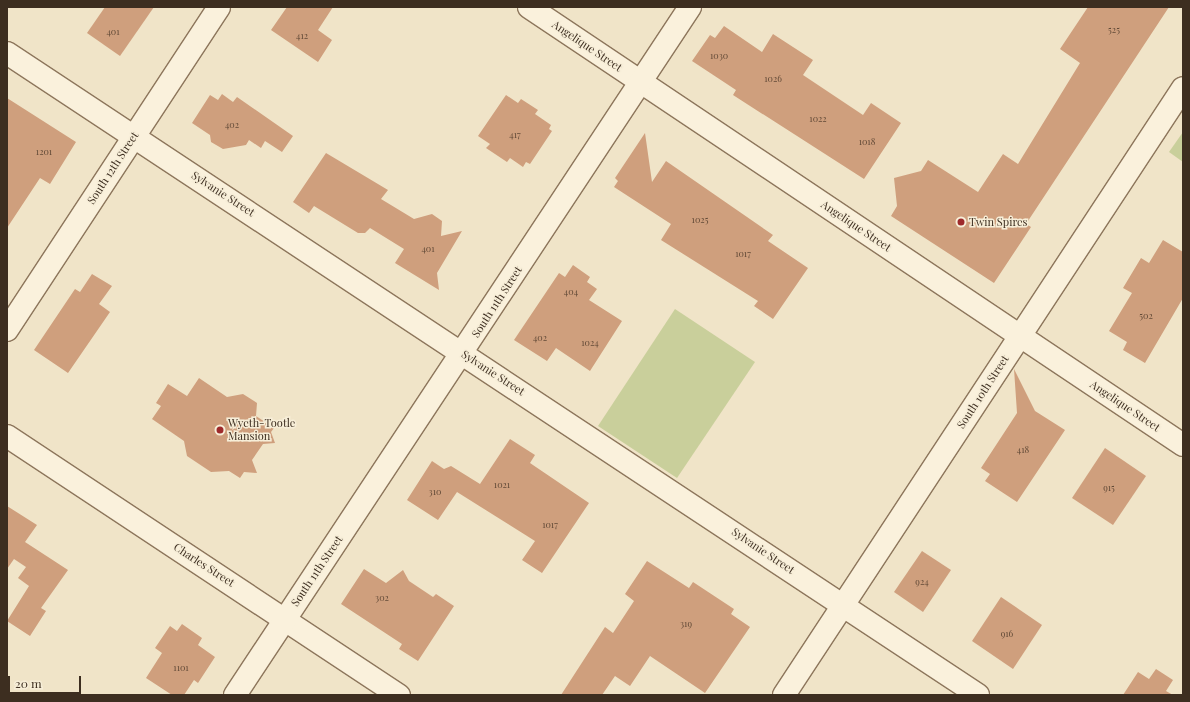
<!DOCTYPE html>
<html>
<head>
<meta charset="utf-8">
<style>
  body { margin:0 }
  #map { position:relative; width:1190px; height:702px; overflow:hidden; background:#f0e4c8; font-family:"Playfair Display",serif }
  div>[style] { position:absolute }
  [style*='--x'] { left:calc(var(--x)*1px); top:calc(var(--y)*1px); width:calc(var(--w)*1px); rotate:calc(var(--a)*1deg) }
  .green>* { inset:0; background:#c9cf9b }
  .building>* { inset:0; background:#cf9f7d }
  .roads { filter:drop-shadow(1px 0 #8d765c) drop-shadow(-1px 0 #8d765c) drop-shadow(0 1px #8d765c) drop-shadow(0 -1px #8d765c) }
  .street>* { height:22px; margin:-11px; padding:0 11px; transform-origin:11px; border-radius:11px; background:#faf1dc }
  .secondary>* { height:22px; margin:-11px; padding:0 11px; transform-origin:11px; border-radius:11px; background:#faf1dc }
  .dots>* { width:11px; height:11px; translate:-50% -50%; box-sizing:border-box; border:2px solid #f7eed8; border-radius:50% }
  span { translate:-50% -50%; white-space:nowrap; text-align:center; line-height:1.15; -webkit-text-stroke:3px #f7eed8; paint-order:stroke }
  .number-label { font-size:9px; color:#624a37 }
  .number-label span { -webkit-text-stroke-width:0 }
  .street-label { font-size:11px; color:#3d2e20 }
  .poi-label { font-size:11px; color:#3d2e20 }
  .left { translate:0 -50%; text-align:left }
  .frame { position:absolute; inset:0; border:8px solid #3d2e20; pointer-events:none }
  .scale { position:absolute; left:8px; top:676px; width:73px; height:18px; box-sizing:border-box; border:2px solid #3d2e20; border-top:0; padding-left:5px; font-size:12px; line-height:14px; white-space:nowrap; color:#3d2e20; -webkit-text-stroke:3px #f7eed8; paint-order:stroke }
</style>
</head>
<body>
<div id="map">
  <div class="green">
    <div style="clip-path:polygon(1183px 132px,1183px 162px,1169px 152px)"></div>
    <div style="clip-path:polygon(675px 309px,755px 362px,677px 478px,598px 426px)"></div>
  </div>
  <div class="building">
    <div style="clip-path:polygon(105px 7px,154px 7px,120px 56px,87px 33px)"></div>
    <div style="clip-path:polygon(287px 7px,333px 7px,318px 30px,332px 40px,318px 62px,271px 30px)"></div>
    <div style="clip-path:polygon(1088px 7px,1169px 7px,1026px 224px,1031px 227px,994px 283px,891px 216px,897px 206px,894px 178px,921px 171px,928px 160px,978px 192px,1003px 154px,1018px 164px,1080px 63px,1060px 49px)"></div>
    <div style="clip-path:polygon(724px 26px,762px 52px,773px 34px,813px 60px,803px 75px,863px 115px,871px 103px,901px 123px,864px 179px,733px 95px,736px 90px,692px 61px,710px 35px,715px 38px)"></div>
    <div style="clip-path:polygon(222px 94px,233px 102px,237px 97px,293px 136px,282px 152px,265px 141px,261px 148px,249px 140px,246px 145px,223px 149px,211px 142px,210px 135px,192px 123px,210px 95px,218px 100px)"></div>
    <div style="clip-path:polygon(506px 95px,518px 103px,521px 99px,538px 110px,535px 114px,551px 125px,549px 129px,552px 131px,530px 164px,526px 162px,523px 167px,510px 158px,507px 162px,486px 148px,490px 144px,478px 136px)"></div>
    <div style="clip-path:polygon(7px 98px,76px 142px,50px 184px,40px 178px,7px 228px)"></div>
    <div style="clip-path:polygon(645px 133px,652px 182px,666px 161px,773px 235px,768px 241px,808px 268px,773px 319px,754px 306px,758px 301px,661px 240px,671px 224px,614px 187px,618px 181px,615px 178px)"></div>
    <div style="clip-path:polygon(326px 153px,388px 190px,381px 199px,414px 219px,432px 214px,442px 221px,441px 236px,462px 231px,437px 273px,439px 290px,395px 263px,404px 249px,370px 228px,365px 233px,358px 233px,314px 206px,309px 213px,293px 202px)"></div>
    <div style="clip-path:polygon(1163px 240px,1183px 252px,1183px 298px,1145px 363px,1123px 350px,1127px 342px,1109px 331px,1132px 293px,1123px 288px,1141px 258px,1149px 263px)"></div>
    <div style="clip-path:polygon(573px 265px,590px 277px,587px 282px,597px 289px,589px 300px,622px 321px,590px 371px,556px 348px,547px 361px,514px 340px,559px 273px,565px 277px)"></div>
    <div style="clip-path:polygon(92px 274px,112px 286px,99px 304px,110px 312px,68px 373px,34px 350px,75px 289px,80px 292px)"></div>
    <div style="clip-path:polygon(1014px 369px,1035px 411px,1065px 430px,1017px 502px,985px 481px,990px 474px,981px 468px,1017px 413px)"></div>
    <div style="clip-path:polygon(199px 378px,227px 397px,243px 394px,257px 403px,256px 416px,274px 428px,271px 432px,275px 443px,263px 444px,252px 460px,257px 473px,244px 472px,240px 478px,229px 471px,211px 472px,187px 456px,184px 441px,152px 419px,161px 406px,156px 403px,168px 384px,187px 396px)"></div>
    <div style="clip-path:polygon(510px 439px,535px 455px,530px 463px,589px 503px,542px 573px,522px 560px,535px 541px,457px 492px,438px 520px,407px 500px,432px 461px,444px 469px,451px 466px,480px 484px)"></div>
    <div style="clip-path:polygon(1105px 448px,1146px 476px,1113px 525px,1072px 498px)"></div>
    <div style="clip-path:polygon(7px 506px,37px 525px,25px 542px,68px 570px,41px 608px,46px 611px,30px 636px,7px 621px,29px 586px,18px 578px,26px 567px,14px 559px,7px 569px)"></div>
    <div style="clip-path:polygon(922px 551px,951px 570px,923px 612px,894px 592px)"></div>
    <div style="clip-path:polygon(647px 561px,689px 588px,693px 582px,734px 609px,731px 614px,750px 627px,705px 693px,650px 656px,630px 686px,615px 676px,602px 695px,561px 695px,605px 627px,613px 633px,634px 601px,625px 594px)"></div>
    <div style="clip-path:polygon(364px 569px,386px 583px,403px 570px,409px 581px,433px 597px,436px 594px,454px 606px,418px 661px,399px 649px,402px 644px,341px 604px)"></div>
    <div style="clip-path:polygon(1001px 597px,1042px 625px,1013px 669px,972px 641px)"></div>
    <div style="clip-path:polygon(182px 624px,202px 638px,198px 645px,215px 657px,198px 683px,194px 680px,184px 695px,172px 695px,146px 678px,162px 653px,155px 648px,170px 626px,177px 631px)"></div>
    <div style="clip-path:polygon(1156px 669px,1173px 680px,1166px 691px,1173px 695px,1123px 695px,1138px 672px,1149px 679px)"></div>
  </div>
  <div class="roads">
    <div class="street">
      <div style="--x:529;--y:7;--w:787;--a:33.81"></div>
      <div style="--x:7;--y:53;--w:1164;--a:33.47"></div>
      <div style="--x:7;--y:436;--w:470;--a:33.5"></div>
      <div style="--x:235;--y:695;--w:825;--a:-56.52"></div>
    </div>
    <div class="secondary">
      <div style="--x:7;--y:330;--w:386;--a:-56.7"></div>
      <div style="--x:784;--y:695;--w:726;--a:-56.68"></div>
    </div>
  </div>
  <div class="dots">
    <div style="left:961px;top:222px;background:#9e2a2b"></div>
    <div style="left:220px;top:430px;background:#9e2a2b"></div>
  </div>
  <div class="number-label">
    <span style="left:1114px;top:29px">525</span>
    <span style="left:113px;top:31px">401</span>
    <span style="left:302px;top:35px">412</span>
    <span style="left:719px;top:55px">1030</span>
    <span style="left:773px;top:78px">1026</span>
    <span style="left:818px;top:118px">1022</span>
    <span style="left:232px;top:124px">402</span>
    <span style="left:515px;top:134px">417</span>
    <span style="left:867px;top:141px">1018</span>
    <span style="left:44px;top:151px">1201</span>
    <span style="left:700px;top:219px">1025</span>
    <span style="left:428px;top:248px">401</span>
    <span style="left:743px;top:253px">1017</span>
    <span style="left:571px;top:291px">404</span>
    <span style="left:1146px;top:315px">502</span>
    <span style="left:540px;top:337px">402</span>
    <span style="left:590px;top:342px">1024</span>
    <span style="left:1023px;top:449px">418</span>
    <span style="left:502px;top:484px">1021</span>
    <span style="left:1109px;top:487px">915</span>
    <span style="left:435px;top:491px">310</span>
    <span style="left:550px;top:524px">1017</span>
    <span style="left:922px;top:581px">924</span>
    <span style="left:382px;top:597px">302</span>
    <span style="left:686px;top:623px">319</span>
    <span style="left:1007px;top:633px">916</span>
    <span style="left:181px;top:667px">1101</span>
  </div>
  <div class="street-label">
    <span style="left:587px;top:46px;rotate:34deg">Angelique Street</span>
    <span style="left:113px;top:168px;rotate:-57deg">South 12th Street</span>
    <span style="left:223px;top:194px;rotate:33deg">Sylvanie Street</span>
    <span style="left:856px;top:226px;rotate:34deg">Angelique Street</span>
    <span style="left:497px;top:302px;rotate:-57deg">South 11th Street</span>
    <span style="left:493px;top:373px;rotate:33deg">Sylvanie Street</span>
    <span style="left:983px;top:392px;rotate:-57deg">South 10th Street</span>
    <span style="left:1125px;top:406px;rotate:34deg">Angelique Street</span>
    <span style="left:763px;top:551px;rotate:34deg">Sylvanie Street</span>
    <span style="left:204px;top:565px;rotate:33deg">Charles Street</span>
    <span style="left:317px;top:571px;rotate:-56deg">South 11th Street</span>
  </div>
  <div class="poi-label">
    <span class="left" style="left:969px;top:222px">Twin Spires</span>
    <span class="left" style="left:228px;top:430px">Wyeth-Tootle<br>Mansion</span>
  </div>
  <div class="frame"></div>
  <div class="scale">20 m</div>
</div>
</body>
</html>
